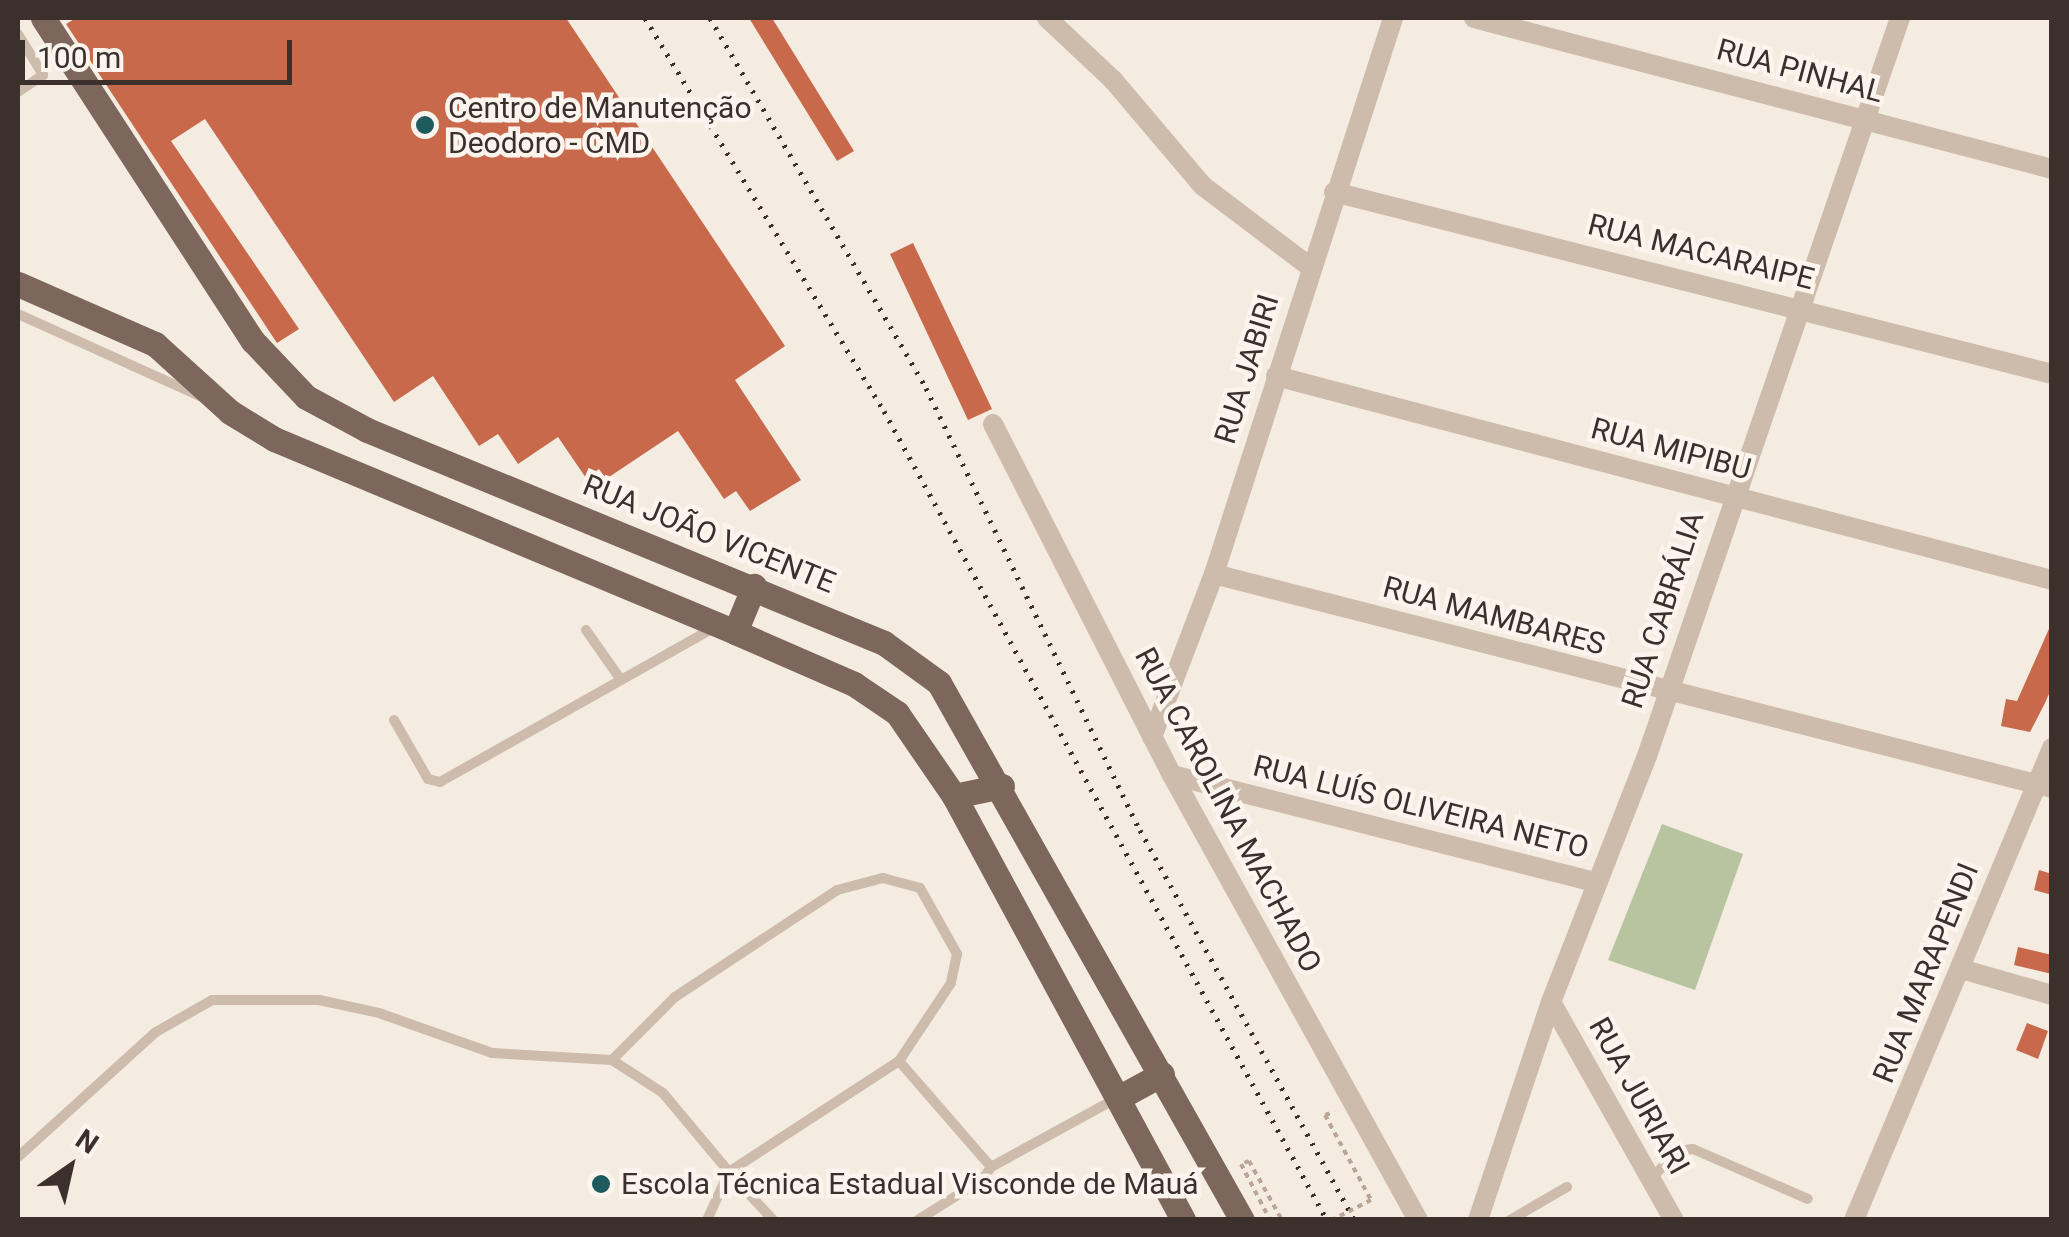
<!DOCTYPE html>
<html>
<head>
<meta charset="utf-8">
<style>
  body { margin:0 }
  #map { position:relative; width:2069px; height:1237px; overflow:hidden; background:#f4ebe1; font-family:Roboto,sans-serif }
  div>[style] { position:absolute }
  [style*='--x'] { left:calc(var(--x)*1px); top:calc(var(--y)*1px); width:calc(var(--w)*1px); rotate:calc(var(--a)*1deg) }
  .green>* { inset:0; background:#b8c4a0 }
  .building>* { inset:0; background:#c8694b }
  .path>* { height:4px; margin-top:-2px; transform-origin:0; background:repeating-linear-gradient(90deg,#b9a596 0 5px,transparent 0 10px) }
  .service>* { height:10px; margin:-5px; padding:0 5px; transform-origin:5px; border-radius:5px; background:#cdbbac }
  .minor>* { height:20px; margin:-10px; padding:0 10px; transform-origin:10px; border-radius:10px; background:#cdbbac }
  .primary>* { height:25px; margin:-12.5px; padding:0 12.5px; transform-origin:12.5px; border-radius:12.5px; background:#7d675c }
  .rail>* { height:5px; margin-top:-2.5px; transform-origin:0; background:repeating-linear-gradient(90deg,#3b302b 0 2.5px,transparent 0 10.5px) }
  .path-bridge>* { height:4px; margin-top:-2px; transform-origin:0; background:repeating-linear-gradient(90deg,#b9a596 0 5px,transparent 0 10px) }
  .dots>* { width:28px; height:28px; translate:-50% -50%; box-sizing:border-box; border:5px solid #fbf5ee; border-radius:50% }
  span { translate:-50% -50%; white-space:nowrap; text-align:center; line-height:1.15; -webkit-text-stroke:9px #fbf5ee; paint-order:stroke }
  .street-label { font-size:30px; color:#3b302b }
  .poi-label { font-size:30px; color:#3b302b }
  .left { translate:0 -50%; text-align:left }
  .frame { position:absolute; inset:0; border:20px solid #3b302b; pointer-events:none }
  .north { position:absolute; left:20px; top:1117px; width:100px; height:100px; -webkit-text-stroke:8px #fbf5ee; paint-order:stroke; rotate:34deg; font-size:28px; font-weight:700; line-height:40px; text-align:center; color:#3b302b }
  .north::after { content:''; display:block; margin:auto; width:35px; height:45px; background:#3b302b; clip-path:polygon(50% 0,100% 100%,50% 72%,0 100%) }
  .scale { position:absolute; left:20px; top:40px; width:272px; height:45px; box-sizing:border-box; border:5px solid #3b302b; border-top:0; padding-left:12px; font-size:30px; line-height:35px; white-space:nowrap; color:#3b302b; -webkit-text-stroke:8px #fbf5ee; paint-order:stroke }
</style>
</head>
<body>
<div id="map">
  <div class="green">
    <div style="clip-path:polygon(1662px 824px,1743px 854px,1695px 990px,1608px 960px)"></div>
  </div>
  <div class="building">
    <div style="clip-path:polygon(76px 18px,566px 18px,785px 346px,735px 380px,801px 480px,750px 511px,736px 491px,724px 499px,678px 431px,606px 479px,599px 469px,586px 478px,558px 437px,518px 464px,498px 434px,479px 446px,433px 376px,394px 402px,205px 119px,171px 141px,299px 329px,277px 343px,66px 24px)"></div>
    <div style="clip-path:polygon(749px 18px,772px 18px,854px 151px,837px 161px)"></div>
    <div style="clip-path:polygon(913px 243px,992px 409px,968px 420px,890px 254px)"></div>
    <div style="clip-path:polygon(2052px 622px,2052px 687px,2045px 703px,2030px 732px,2001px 726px,2006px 699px,2017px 701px)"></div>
    <div style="clip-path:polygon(2039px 870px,2052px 874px,2052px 895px,2034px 890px)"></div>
    <div style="clip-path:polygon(2018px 947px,2052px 955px,2052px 974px,2014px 965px)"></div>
    <div style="clip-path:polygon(2027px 1023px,2048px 1031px,2038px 1059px,2016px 1050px)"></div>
  </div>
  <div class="path">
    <div style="--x:1325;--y:1115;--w:10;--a:-17"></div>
    <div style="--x:1249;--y:1161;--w:9;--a:159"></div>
    <div style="--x:1241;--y:1164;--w:63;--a:62.6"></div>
    <div style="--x:1249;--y:1161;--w:68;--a:60.8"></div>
  </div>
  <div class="service">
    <div style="--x:18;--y:34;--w:48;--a:58.6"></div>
    <div style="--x:43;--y:75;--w:30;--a:146"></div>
    <div style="--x:18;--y:314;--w:200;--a:24.3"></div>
    <div style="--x:586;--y:630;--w:61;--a:55"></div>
    <div style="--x:394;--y:720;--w:68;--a:60"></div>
    <div style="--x:428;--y:779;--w:12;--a:14"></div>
    <div style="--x:440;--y:782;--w:313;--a:-29.4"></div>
    <div style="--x:612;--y:1060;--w:61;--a:32.9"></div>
    <div style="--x:663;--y:1093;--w:103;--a:50.1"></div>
    <div style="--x:729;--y:1172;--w:53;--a:114.6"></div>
    <div style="--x:899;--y:1061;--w:140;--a:49"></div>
    <div style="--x:991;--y:1167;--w:14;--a:124"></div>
    <div style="--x:983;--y:1179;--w:77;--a:147.8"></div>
    <div style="--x:18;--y:1157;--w:186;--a:-42.2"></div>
    <div style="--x:156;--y:1032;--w:64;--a:-29.7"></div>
    <div style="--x:212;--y:1000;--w:107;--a:0"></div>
    <div style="--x:319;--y:1000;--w:61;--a:12.2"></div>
    <div style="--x:379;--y:1013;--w:120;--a:19.5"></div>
    <div style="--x:492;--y:1053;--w:120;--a:3.3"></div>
    <div style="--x:612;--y:1060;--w:89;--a:-45"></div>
    <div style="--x:675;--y:997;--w:194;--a:-33.4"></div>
    <div style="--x:837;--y:890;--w:48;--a:-14.6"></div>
    <div style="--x:883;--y:878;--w:38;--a:15"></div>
    <div style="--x:920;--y:888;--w:76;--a:60.7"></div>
    <div style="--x:957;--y:954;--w:30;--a:102"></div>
    <div style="--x:951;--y:983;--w:94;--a:123.7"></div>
    <div style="--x:899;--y:1061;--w:203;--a:146.9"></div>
    <div style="--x:729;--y:1172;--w:65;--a:47.5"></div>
    <div style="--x:991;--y:1167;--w:144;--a:-28.7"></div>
    <div style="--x:1652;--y:1178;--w:37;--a:-47"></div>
    <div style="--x:1677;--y:1151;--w:16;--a:-7"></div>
    <div style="--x:1693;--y:1149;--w:125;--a:23.5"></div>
    <div style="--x:1510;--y:1220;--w:66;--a:-30.1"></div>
  </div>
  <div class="minor">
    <div style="--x:1047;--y:18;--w:91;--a:43.2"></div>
    <div style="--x:1113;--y:80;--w:139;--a:49.7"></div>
    <div style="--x:1203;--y:186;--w:134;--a:37.1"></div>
    <div style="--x:1474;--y:18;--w:597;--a:14.64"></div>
    <div style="--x:1334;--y:192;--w:741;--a:14.22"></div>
    <div style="--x:1276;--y:376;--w:802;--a:14.73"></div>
    <div style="--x:993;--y:424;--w:394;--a:63"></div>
    <div style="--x:1172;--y:775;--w:508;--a:61.07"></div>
    <div style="--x:1214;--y:574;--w:865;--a:14.33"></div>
    <div style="--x:1152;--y:737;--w:174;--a:-69.2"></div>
    <div style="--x:1214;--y:574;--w:584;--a:-72.15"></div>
    <div style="--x:1172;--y:775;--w:439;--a:14.2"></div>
    <div style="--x:1961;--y:969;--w:95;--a:15.9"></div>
    <div style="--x:1551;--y:1002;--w:250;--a:60.6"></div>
    <div style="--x:1478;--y:1220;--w:230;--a:-71.5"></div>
    <div style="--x:1551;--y:1002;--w:264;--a:-68.7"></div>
    <div style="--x:1647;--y:756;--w:780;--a:-71.08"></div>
    <div style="--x:1854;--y:1220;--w:512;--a:-67.24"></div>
  </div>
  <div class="primary">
    <div style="--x:43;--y:18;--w:385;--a:57"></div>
    <div style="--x:253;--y:341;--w:77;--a:46.6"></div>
    <div style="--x:306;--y:397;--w:69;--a:28.4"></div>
    <div style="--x:367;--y:430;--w:559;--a:22.39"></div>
    <div style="--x:884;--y:643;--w:68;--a:36"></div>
    <div style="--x:939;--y:683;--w:617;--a:60.57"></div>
    <div style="--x:18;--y:284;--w:150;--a:23.7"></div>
    <div style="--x:155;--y:344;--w:101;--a:42.2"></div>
    <div style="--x:230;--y:412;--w:52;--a:31.5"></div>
    <div style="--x:274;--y:439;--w:500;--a:22.7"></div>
    <div style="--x:735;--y:632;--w:130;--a:23.6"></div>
    <div style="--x:854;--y:684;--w:52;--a:34"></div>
    <div style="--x:897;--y:713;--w:101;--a:55.5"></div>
    <div style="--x:954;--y:796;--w:482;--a:61.6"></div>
    <div style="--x:735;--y:632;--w:50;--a:-67.6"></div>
    <div style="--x:954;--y:796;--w:49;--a:-11.8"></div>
    <div style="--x:1118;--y:1098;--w:50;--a:-28.6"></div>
  </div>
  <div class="rail">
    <div style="--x:645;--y:18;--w:460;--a:58.7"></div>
    <div style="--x:884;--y:411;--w:922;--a:61.3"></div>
    <div style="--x:710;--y:18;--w:428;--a:59.7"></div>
    <div style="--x:926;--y:388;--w:491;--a:64.2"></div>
    <div style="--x:1140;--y:830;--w:445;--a:61.2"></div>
  </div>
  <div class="path-bridge">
    <div style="--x:1325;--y:1115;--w:97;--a:61.6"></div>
    <div style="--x:1371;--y:1200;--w:44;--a:152.9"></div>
  </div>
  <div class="dots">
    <div style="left:425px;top:125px;background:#1f5a5e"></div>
    <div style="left:601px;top:1184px;background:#1f5a5e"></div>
  </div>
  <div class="street-label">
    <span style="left:1800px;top:71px;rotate:15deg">RUA PINHAL</span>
    <span style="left:1701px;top:252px;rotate:14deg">RUA MACARAIPE</span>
    <span style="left:1247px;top:369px;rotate:-73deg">RUA JABIRI</span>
    <span style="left:1671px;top:449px;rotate:15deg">RUA MIPIBU</span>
    <span style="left:709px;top:534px;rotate:22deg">RUA JOÃO VICENTE</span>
    <span style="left:1663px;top:610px;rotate:-72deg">RUA CABRÁLIA</span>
    <span style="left:1494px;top:616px;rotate:15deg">RUA MAMBARES</span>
    <span style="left:1421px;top:807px;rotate:14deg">RUA LUÍS OLIVEIRA NETO</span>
    <span style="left:1228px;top:810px;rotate:62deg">RUA CAROLINA MACHADO</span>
    <span style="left:1926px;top:973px;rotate:-68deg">RUA MARAPENDI</span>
    <span style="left:1639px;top:1096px;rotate:61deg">RUA JURIARI</span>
  </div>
  <div class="poi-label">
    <span class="left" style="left:448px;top:125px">Centro de Manutenção<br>Deodoro - CMD</span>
    <span class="left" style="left:621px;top:1184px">Escola Técnica Estadual Visconde de Mauá</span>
  </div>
  <div class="frame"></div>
  <div class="north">N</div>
  <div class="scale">100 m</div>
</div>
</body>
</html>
